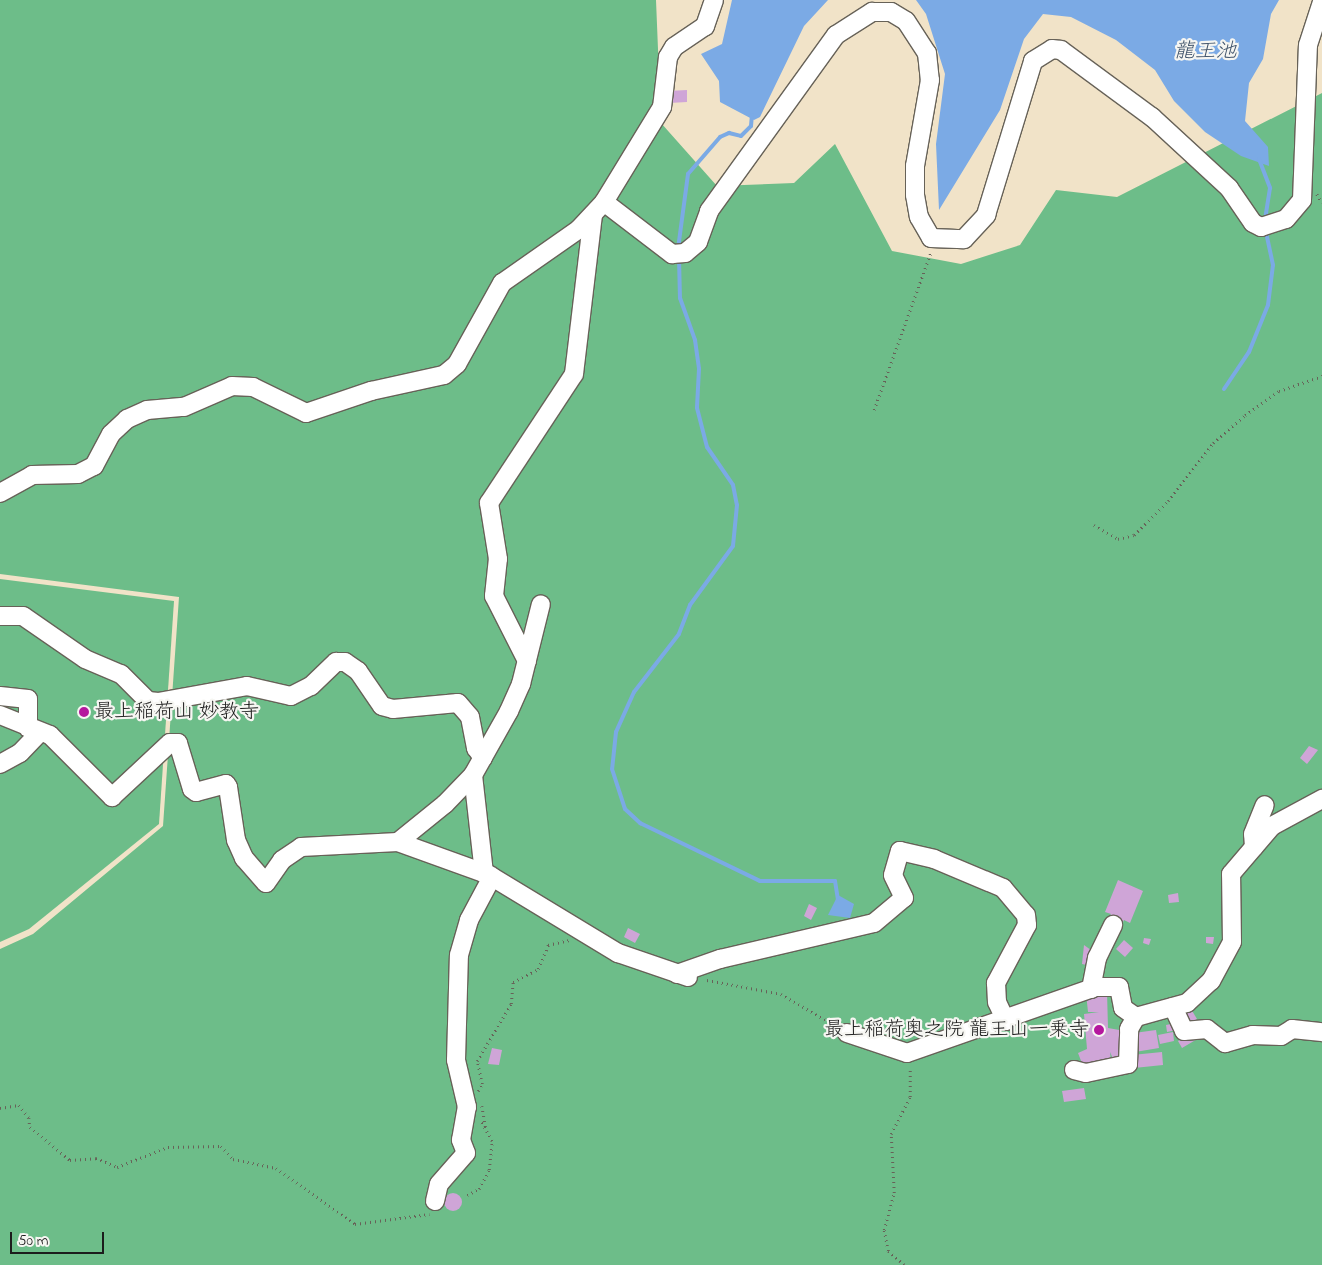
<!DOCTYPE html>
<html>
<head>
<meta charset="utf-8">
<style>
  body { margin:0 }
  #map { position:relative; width:1322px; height:1265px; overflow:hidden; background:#f1e3c8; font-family:"Indie Flower","Klee One",sans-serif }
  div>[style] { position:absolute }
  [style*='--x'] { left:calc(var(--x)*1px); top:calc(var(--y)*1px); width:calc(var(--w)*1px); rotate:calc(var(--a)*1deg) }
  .forest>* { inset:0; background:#6dbd89 }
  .water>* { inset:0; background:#7baae5 }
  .stream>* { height:4px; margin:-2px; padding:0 2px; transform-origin:2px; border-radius:2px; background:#7baae5 }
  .building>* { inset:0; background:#cfa5d7 }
  .round { border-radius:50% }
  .path>* { height:2.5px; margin-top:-1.25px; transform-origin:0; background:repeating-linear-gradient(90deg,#676258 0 1px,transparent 0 5px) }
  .roads { filter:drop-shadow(1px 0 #676258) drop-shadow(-1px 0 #676258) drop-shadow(0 1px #676258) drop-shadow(0 -1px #676258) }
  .minor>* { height:18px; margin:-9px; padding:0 9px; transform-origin:9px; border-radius:9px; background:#fff }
  .dots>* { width:14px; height:14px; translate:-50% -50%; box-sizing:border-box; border:2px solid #f6f6f2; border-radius:50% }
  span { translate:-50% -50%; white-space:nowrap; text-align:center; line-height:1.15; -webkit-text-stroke:4.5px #f6f6f2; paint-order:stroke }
  .poi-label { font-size:20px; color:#1c1c1c }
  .left { translate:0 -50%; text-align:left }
  .right { translate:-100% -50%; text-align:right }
  .water-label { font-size:21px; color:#42556c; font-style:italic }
  .scale { position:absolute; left:10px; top:1232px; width:94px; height:22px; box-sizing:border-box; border:2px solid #1c1c1c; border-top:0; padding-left:6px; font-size:15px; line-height:18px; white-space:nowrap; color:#1c1c1c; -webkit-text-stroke:4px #f6f6f2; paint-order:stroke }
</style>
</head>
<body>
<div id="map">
  <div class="forest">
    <div style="clip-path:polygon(0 0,656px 0,661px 123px,717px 186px,794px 183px,835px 144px,892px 251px,961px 264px,1020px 245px,1056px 190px,1117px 197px,1322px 93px,1322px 1265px,0 1265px,0 949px,33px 934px,163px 826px,179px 597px,0 574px)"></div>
    <div style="clip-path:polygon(0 579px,174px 601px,159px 824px,29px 929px,0 942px)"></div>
  </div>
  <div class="water">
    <div style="clip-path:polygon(732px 0,828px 0,804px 26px,760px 117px,754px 120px,720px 102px,719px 81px,701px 54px,722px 44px)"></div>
    <div style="clip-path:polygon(916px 0,1279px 0,1271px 14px,1263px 59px,1249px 83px,1245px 121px,1268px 147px,1269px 166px,1241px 156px,1205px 132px,1174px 101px,1155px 70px,1116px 40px,1071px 17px,1043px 14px,1024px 39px,1000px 110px,939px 210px,936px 144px,945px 74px,926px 14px)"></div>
    <div style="clip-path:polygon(838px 895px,854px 904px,850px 918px,828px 915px)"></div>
  </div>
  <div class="stream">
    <div style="--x:1259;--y:159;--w:31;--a:69"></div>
    <div style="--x:1270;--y:188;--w:32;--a:99"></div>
    <div style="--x:678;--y:249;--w:76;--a:-82.4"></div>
    <div style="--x:688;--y:174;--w:49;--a:-49.1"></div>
    <div style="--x:720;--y:137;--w:10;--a:-24"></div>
    <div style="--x:729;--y:133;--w:12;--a:14"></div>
    <div style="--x:741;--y:136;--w:14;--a:-45"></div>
    <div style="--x:751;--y:126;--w:11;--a:-85"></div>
    <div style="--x:679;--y:258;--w:40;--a:88.6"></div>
    <div style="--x:680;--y:298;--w:45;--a:70.3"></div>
    <div style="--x:695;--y:340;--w:29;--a:82"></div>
    <div style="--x:699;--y:369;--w:39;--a:93"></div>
    <div style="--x:697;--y:408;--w:40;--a:75.6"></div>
    <div style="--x:707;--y:447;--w:46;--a:55.6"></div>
    <div style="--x:733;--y:485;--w:20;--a:79"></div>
    <div style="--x:737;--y:505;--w:41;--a:95.6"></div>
    <div style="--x:733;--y:546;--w:73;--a:126.1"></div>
    <div style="--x:690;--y:605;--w:31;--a:111"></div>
    <div style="--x:679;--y:634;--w:73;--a:127.8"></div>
    <div style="--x:634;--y:692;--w:44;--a:114.2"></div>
    <div style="--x:616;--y:732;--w:37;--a:96"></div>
    <div style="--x:612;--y:769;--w:42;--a:72"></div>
    <div style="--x:625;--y:809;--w:21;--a:43"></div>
    <div style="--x:640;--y:823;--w:133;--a:25.8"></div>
    <div style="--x:760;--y:881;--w:75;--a:0"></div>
    <div style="--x:835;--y:881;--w:19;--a:81"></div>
    <div style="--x:1224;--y:389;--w:45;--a:-56"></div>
    <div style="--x:1249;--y:352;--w:51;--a:-68"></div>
    <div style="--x:1268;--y:305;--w:40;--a:-82.9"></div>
    <div style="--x:1273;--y:265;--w:35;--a:-102"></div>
  </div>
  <div class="building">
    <div style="clip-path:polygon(687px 90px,687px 102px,669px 103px,668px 91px)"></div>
    <div style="clip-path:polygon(1309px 746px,1318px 750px,1307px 764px,1300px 758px)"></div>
    <div style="clip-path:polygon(1118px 880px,1143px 891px,1130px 923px,1124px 920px,1122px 925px,1108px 919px,1111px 914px,1105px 912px)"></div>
    <div style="clip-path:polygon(1178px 893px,1179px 902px,1169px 903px,1168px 895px)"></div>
    <div style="clip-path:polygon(809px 904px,817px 908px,811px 920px,804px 916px)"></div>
    <div style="clip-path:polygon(628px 928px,640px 934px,635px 943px,624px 937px)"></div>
    <div style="clip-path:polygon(1206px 937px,1214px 937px,1213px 944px,1206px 943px)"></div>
    <div style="clip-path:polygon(1144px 938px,1151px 939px,1149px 945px,1143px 943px)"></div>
    <div style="clip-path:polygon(1124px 940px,1133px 948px,1125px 957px,1116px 949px)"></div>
    <div style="clip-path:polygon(1084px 945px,1095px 953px,1091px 966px,1082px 964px)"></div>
    <div style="clip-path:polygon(1107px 991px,1108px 1028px,1125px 1031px,1128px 1053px,1114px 1061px,1110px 1052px,1111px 1062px,1085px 1071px,1078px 1053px,1087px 1049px,1084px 1014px,1099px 1012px,1088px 1012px,1086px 993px)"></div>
    <div style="clip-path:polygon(1191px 1009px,1197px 1019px,1187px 1026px,1181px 1015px)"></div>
    <div style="clip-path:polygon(1176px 1023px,1177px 1030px,1167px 1032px,1166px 1025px)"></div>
    <div style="clip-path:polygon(1156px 1030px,1159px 1048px,1135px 1052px,1134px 1033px)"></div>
    <div style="clip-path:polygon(1173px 1032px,1174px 1041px,1160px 1044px,1158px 1035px)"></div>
    <div style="clip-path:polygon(1194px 1032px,1199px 1038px,1182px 1048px,1178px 1041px)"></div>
    <div style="clip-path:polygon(492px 1048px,502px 1050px,499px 1065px,488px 1064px)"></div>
    <div style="clip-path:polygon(1162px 1052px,1163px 1065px,1134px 1068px,1132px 1055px)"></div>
    <div style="clip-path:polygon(1084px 1088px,1086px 1099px,1064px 1102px,1062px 1091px)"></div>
    <div class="round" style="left:444px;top:1193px;width:18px;height:18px"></div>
  </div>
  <div class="path">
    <div style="--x:1317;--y:194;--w:10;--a:61"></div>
    <div style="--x:874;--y:410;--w:168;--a:-70.2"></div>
    <div style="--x:1094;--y:525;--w:28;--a:30"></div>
    <div style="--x:1118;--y:539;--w:16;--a:-14"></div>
    <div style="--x:1134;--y:535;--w:48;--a:-45"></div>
    <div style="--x:1168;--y:501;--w:73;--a:-52.2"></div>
    <div style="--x:1213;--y:443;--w:43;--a:-41.2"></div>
    <div style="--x:1245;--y:415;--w:42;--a:-35.2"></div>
    <div style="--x:1279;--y:391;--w:46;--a:-19.2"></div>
    <div style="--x:707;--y:980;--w:75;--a:10.7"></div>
    <div style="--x:781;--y:994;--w:64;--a:30.2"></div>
    <div style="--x:478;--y:1091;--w:8;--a:-60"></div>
    <div style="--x:482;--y:1084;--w:24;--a:-102"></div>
    <div style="--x:477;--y:1061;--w:66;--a:-59.2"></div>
    <div style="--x:511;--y:1004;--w:22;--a:-85"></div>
    <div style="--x:513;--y:982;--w:28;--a:-27"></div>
    <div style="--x:538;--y:969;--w:26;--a:-67"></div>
    <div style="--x:548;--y:945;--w:22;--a:-13"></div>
    <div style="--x:482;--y:1106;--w:23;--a:80"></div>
    <div style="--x:0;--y:1108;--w:19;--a:-9"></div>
    <div style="--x:19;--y:1105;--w:16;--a:52"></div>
    <div style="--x:29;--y:1118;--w:9;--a:84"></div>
    <div style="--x:30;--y:1127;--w:52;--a:39.5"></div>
    <div style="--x:70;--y:1160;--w:26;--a:-4"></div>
    <div style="--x:96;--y:1158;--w:23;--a:23"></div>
    <div style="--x:117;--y:1167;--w:55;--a:-21.4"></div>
    <div style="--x:168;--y:1147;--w:53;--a:-1.1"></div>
    <div style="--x:221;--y:1146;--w:18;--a:47"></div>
    <div style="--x:233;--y:1159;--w:44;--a:11.8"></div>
    <div style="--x:276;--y:1168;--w:97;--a:35.3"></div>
    <div style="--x:355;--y:1224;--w:75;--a:-7.7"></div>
    <div style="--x:467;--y:1195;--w:13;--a:-27"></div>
    <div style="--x:479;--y:1189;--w:21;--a:-62"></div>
    <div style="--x:489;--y:1170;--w:29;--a:-84"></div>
    <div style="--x:492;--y:1141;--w:24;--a:-120"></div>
    <div style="--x:904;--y:1265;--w:21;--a:-139"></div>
    <div style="--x:888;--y:1251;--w:21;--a:-101"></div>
    <div style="--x:884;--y:1230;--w:38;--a:-75"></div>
    <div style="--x:894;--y:1193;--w:59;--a:-92.9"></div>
    <div style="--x:891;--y:1134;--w:42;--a:-62.8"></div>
    <div style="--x:910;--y:1097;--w:30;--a:-90"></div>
  </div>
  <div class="roads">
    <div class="minor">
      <div style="--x:714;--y:0;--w:28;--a:109"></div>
      <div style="--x:705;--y:26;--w:37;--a:146"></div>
      <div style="--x:674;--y:47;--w:12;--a:121"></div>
      <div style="--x:668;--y:57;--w:50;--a:96.8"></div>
      <div style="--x:662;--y:107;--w:111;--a:121.4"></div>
      <div style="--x:604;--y:202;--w:86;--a:37.4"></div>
      <div style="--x:672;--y:254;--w:13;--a:-4"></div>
      <div style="--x:685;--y:253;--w:17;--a:-40"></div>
      <div style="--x:698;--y:242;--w:33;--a:-70"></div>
      <div style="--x:709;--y:211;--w:217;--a:-54.2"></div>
      <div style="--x:836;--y:35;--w:43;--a:-32.6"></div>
      <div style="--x:872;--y:12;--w:19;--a:0"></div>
      <div style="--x:891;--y:12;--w:17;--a:31"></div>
      <div style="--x:906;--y:21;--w:38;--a:57"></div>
      <div style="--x:927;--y:53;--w:27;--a:84"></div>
      <div style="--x:930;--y:80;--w:87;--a:99.9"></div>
      <div style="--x:915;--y:166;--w:29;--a:90"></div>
      <div style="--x:915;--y:195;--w:22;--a:80"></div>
      <div style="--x:919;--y:217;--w:24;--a:60"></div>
      <div style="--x:931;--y:238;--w:33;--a:2"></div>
      <div style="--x:964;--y:239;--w:33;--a:-47"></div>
      <div style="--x:986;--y:215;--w:161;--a:-73"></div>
      <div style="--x:1033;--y:61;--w:22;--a:-32"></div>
      <div style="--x:1052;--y:49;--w:9;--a:6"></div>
      <div style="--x:1061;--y:50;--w:113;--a:36.4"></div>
      <div style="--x:1152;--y:117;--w:105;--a:42.7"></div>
      <div style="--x:1229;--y:188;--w:42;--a:55.6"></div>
      <div style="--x:1253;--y:223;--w:9;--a:27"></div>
      <div style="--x:1261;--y:227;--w:26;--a:-18"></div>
      <div style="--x:1286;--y:219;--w:25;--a:-50"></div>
      <div style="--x:1302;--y:200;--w:155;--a:-87.8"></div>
      <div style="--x:1308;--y:45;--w:45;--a:-72"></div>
      <div style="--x:0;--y:493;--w:37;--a:-29"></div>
      <div style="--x:32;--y:475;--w:46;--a:-1.2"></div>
      <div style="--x:78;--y:474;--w:18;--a:-27"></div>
      <div style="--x:94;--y:466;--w:36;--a:-62"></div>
      <div style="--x:111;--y:434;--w:22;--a:-43"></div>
      <div style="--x:127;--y:419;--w:22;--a:-24"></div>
      <div style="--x:147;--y:410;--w:37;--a:-5"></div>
      <div style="--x:184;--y:407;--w:52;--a:-23.6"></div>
      <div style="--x:232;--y:386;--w:21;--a:3"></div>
      <div style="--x:253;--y:387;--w:59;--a:26.1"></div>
      <div style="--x:306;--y:413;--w:69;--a:-18.7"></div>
      <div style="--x:371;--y:391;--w:75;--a:-12.4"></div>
      <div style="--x:444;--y:375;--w:17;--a:-40"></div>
      <div style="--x:457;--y:364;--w:93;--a:-60.9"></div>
      <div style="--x:502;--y:283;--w:94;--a:-35"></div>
      <div style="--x:579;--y:229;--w:37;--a:-47"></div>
      <div style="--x:0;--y:616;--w:23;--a:0"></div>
      <div style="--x:23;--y:616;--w:75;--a:34.7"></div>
      <div style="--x:85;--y:659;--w:39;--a:23"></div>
      <div style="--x:121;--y:674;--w:38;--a:45"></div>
      <div style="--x:148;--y:701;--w:10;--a:6"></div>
      <div style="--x:158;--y:702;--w:90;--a:-10.2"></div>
      <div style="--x:247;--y:686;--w:45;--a:12.8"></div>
      <div style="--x:291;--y:696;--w:22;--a:-27"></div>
      <div style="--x:311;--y:686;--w:35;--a:-44"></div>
      <div style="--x:336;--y:662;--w:9;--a:0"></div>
      <div style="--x:345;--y:662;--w:16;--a:35"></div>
      <div style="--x:358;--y:671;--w:42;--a:55.6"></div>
      <div style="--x:382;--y:706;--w:11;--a:15"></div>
      <div style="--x:393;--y:709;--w:65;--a:-5.3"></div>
      <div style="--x:458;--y:703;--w:18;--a:49"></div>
      <div style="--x:470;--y:717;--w:32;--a:79"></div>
      <div style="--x:476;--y:748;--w:12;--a:55"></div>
      <div style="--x:527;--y:661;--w:73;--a:-116.9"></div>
      <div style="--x:494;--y:596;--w:37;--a:-84"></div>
      <div style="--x:498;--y:559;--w:57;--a:-99.1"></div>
      <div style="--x:489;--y:503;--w:154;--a:-56.6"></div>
      <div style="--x:574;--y:374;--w:160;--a:-83.2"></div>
      <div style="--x:0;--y:696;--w:28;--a:6"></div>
      <div style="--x:28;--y:699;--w:29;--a:90"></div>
      <div style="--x:0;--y:715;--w:54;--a:21.8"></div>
      <div style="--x:50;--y:735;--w:88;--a:45"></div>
      <div style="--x:112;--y:797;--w:79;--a:-43"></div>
      <div style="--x:170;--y:743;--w:8;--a:0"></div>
      <div style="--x:178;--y:743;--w:48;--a:73.1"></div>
      <div style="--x:192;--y:789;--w:5;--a:37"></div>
      <div style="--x:196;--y:792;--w:31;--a:-15"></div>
      <div style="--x:226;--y:784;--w:4;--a:56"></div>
      <div style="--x:228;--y:787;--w:54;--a:81.4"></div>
      <div style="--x:236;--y:840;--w:20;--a:66"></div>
      <div style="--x:244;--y:858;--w:33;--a:49"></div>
      <div style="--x:266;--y:883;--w:28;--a:-55"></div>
      <div style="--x:282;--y:860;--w:23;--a:-34"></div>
      <div style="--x:301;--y:847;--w:97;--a:-3"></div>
      <div style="--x:398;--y:842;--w:60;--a:-39"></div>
      <div style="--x:445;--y:804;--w:40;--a:-46"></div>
      <div style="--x:473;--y:775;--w:73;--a:-60.6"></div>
      <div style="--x:509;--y:711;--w:30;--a:-66"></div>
      <div style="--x:521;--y:684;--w:82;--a:-76"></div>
      <div style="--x:0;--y:764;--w:23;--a:-29"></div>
      <div style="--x:20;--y:753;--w:28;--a:-46"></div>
      <div style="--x:473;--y:775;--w:99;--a:83.6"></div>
      <div style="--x:398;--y:842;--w:97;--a:19.9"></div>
      <div style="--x:489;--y:875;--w:151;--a:31.2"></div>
      <div style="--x:618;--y:953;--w:74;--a:18.9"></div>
      <div style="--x:1254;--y:847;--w:13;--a:-94"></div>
      <div style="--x:1253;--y:834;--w:31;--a:-68"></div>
      <div style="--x:677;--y:974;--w:46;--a:-19.2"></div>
      <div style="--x:720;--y:959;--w:158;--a:-13.2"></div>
      <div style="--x:874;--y:923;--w:39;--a:-40"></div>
      <div style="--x:904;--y:898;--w:25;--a:-116"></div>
      <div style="--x:893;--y:875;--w:25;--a:-74"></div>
      <div style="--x:900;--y:851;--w:35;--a:13"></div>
      <div style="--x:934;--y:859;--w:75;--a:22.8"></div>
      <div style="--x:1003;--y:888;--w:35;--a:50"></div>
      <div style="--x:1026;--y:915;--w:10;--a:84"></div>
      <div style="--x:1027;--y:925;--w:66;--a:118.1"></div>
      <div style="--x:996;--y:983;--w:19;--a:87"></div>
      <div style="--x:997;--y:1002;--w:21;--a:65"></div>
      <div style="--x:1091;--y:989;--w:32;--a:-79"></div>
      <div style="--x:1097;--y:958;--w:37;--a:-64"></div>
      <div style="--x:1173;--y:1007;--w:26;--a:65"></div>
      <div style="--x:1184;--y:1031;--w:23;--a:-5"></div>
      <div style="--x:1207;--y:1029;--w:23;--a:38"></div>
      <div style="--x:1225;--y:1043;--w:29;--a:-16"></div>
      <div style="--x:1253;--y:1035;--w:28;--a:2"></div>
      <div style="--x:1281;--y:1036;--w:13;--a:-32"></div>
      <div style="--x:1292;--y:1029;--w:30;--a:6"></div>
      <div style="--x:847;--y:1033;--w:63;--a:18.4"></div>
      <div style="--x:907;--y:1053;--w:199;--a:-19.3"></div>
      <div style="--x:1095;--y:987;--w:24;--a:0"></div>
      <div style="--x:1119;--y:987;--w:21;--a:79"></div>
      <div style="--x:1123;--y:1008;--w:16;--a:35"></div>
      <div style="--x:1136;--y:1017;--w:53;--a:-15.4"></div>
      <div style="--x:1187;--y:1003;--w:33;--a:-43"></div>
      <div style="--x:1211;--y:981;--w:44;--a:-61.7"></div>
      <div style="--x:1232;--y:942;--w:68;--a:-90.8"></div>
      <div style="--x:1231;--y:874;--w:63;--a:-49.5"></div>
      <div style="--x:1272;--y:826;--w:57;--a:-28.4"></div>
      <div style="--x:1074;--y:1070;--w:12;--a:14"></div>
      <div style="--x:1086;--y:1073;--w:43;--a:-12.1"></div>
      <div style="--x:1128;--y:1064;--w:35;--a:-88"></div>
      <div style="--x:1129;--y:1029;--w:14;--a:-60"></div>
      <div style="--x:435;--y:1201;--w:17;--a:-77"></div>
      <div style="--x:439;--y:1184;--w:41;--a:-48.9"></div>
      <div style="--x:466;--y:1153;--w:14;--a:-111"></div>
      <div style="--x:461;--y:1140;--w:34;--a:-80"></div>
      <div style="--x:467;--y:1107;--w:48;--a:-103.2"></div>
      <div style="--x:456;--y:1060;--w:105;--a:-88.4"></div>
      <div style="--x:459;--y:955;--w:36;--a:-74"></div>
      <div style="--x:469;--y:920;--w:49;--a:-61.9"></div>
    </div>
  </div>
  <div class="dots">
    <div style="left:84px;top:712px;background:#b5179e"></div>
    <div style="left:1099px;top:1030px;background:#b5179e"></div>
  </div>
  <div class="poi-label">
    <span class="left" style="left:94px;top:712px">最上稲荷山 妙教寺</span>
    <span class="right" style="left:1089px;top:1030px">最上稲荷奥之院 龍王山一乗寺</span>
  </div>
  <div class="water-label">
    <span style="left:1205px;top:52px">龍王池</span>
  </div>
  <div class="scale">50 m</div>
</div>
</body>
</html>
